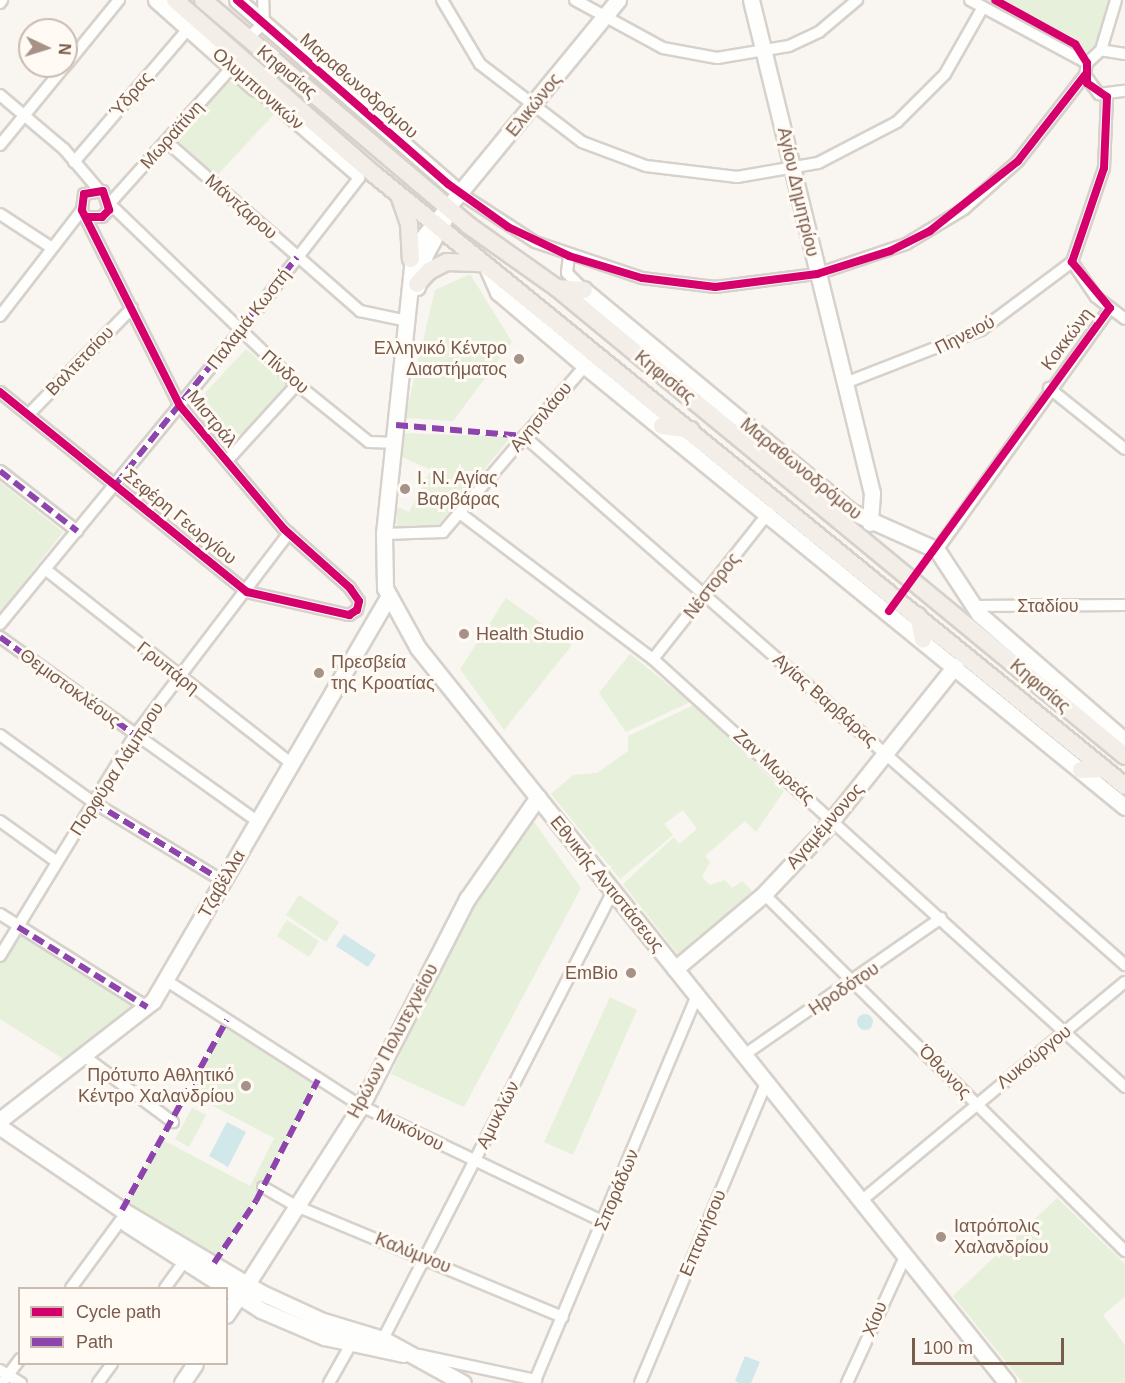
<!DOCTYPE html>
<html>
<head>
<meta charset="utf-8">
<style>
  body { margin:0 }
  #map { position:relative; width:1125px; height:1383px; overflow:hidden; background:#f9f5f0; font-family:Helvetica,sans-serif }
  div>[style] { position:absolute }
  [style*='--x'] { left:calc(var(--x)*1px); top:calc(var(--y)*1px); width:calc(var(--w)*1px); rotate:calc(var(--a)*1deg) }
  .green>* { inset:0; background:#e7f0db }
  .water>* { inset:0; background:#d0e8ea }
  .round { border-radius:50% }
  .roads { filter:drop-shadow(2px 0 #d7d1cb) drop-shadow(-2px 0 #d7d1cb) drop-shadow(0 2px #d7d1cb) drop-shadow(0 -2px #d7d1cb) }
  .street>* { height:10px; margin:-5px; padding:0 5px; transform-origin:5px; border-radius:5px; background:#fefefd }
  .secondary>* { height:15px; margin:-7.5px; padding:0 7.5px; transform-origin:7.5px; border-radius:7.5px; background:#fefefd }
  .primary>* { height:16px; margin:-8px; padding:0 8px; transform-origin:8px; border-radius:8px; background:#f3eee8 }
  .quiet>* { height:6px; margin-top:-3px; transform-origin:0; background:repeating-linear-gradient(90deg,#8e44ad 0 12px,transparent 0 18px) }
  .cycleway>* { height:8px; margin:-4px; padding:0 4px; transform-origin:4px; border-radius:4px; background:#d6006c }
  .dots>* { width:16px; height:16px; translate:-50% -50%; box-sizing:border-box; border:3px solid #fffaf3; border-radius:50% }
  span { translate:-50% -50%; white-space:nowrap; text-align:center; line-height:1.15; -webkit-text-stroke:6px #fffaf3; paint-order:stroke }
  .street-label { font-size:18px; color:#7a5c4d }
  .poi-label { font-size:18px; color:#7a5c4d }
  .right { translate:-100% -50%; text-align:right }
  .left { translate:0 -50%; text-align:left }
  .legend { position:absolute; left:18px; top:1287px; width:210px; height:78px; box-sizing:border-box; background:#fffaf3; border:2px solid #cabbb1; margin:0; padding:8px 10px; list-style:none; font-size:18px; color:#7a5c4d }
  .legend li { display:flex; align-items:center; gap:12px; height:30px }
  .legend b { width:30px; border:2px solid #cabbb1 }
  .north { position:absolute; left:18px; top:18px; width:60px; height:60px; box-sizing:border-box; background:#fffaf3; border:2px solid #cabbb1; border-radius:50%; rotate:94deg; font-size:16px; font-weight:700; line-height:24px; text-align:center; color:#7a5c4d }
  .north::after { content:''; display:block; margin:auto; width:21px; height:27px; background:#a69286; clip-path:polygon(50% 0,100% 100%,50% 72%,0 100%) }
  .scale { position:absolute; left:912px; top:1338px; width:152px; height:27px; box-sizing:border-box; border:3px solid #7a5c4d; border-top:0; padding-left:8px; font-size:18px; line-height:21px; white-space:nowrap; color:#7a5c4d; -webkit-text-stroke:4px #fffaf3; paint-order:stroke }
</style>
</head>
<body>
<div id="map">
  <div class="green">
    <div style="clip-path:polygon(977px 0,1110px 0,1103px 38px,1083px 55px)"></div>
    <div style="clip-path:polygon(232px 67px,276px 112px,211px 182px,167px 142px)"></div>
    <div style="clip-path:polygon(470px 274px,512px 342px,453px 421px,405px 418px,435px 290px)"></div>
    <div style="clip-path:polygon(246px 349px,289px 385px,229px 452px,190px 409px)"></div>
    <div style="clip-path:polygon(403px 433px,511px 437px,438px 525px,397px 527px,396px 506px,409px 512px,431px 470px,402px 457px)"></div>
    <div style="clip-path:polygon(0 482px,63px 532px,0 613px)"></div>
    <div style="clip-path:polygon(506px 598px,572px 645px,504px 730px,460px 669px)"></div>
    <div style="clip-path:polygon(630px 654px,690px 702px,626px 732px,599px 693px)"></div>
    <div style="clip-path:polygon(694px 705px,784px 791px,756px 832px,745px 821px,705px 856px,710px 862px,702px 877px,710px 885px,725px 880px,732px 888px,742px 881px,753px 892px,681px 958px,623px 884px,674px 837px,679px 844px,697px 829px,683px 810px,664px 824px,673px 835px,620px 879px,551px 794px,573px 775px,597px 773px,628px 751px,628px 736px)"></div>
    <div style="clip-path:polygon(532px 819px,581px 888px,464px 1107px,391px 1074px,468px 909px)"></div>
    <div style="clip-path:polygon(299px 895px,339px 922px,326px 942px,286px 915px)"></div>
    <div style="clip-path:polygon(287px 920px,319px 941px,309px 957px,277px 936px)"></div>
    <div style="clip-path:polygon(19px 931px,135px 1005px,65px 1060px,0 1019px,0 962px)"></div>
    <div style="clip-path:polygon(610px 997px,637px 1010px,573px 1155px,544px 1142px)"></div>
    <div style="clip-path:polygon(227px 1020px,318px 1080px,263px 1187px,214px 1263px,122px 1210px,161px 1139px,250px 1186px,274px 1138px,192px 1095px)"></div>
    <div style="clip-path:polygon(192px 1108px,206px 1115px,189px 1147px,175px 1139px)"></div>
    <div style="clip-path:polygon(1057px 1198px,1125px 1264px,1125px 1297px,1103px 1315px,1125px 1345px,1125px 1383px,1023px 1383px,953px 1296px)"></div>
  </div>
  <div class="water">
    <div style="clip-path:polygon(344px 934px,376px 955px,368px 967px,336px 946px)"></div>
    <div class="round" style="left:857px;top:1014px;width:16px;height:16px"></div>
    <div style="clip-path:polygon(227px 1122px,246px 1132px,228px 1167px,209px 1156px)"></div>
    <div style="clip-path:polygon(745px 1356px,760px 1362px,751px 1383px,739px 1383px,735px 1381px)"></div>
  </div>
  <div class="roads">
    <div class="street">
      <div style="--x:442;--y:0;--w:74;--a:59.3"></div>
      <div style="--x:480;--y:64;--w:128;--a:37.4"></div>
      <div style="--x:582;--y:142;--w:68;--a:20.6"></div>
      <div style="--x:646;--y:166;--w:92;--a:6.9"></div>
      <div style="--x:737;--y:177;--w:82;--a:-9.8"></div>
      <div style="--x:818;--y:163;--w:89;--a:-27.4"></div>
      <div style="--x:897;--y:122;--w:68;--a:-45"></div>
      <div style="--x:945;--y:74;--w:77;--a:-60.4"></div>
      <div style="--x:575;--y:0;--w:100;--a:28.6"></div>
      <div style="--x:663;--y:48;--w:55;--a:10.5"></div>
      <div style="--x:717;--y:58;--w:73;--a:-9.5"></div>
      <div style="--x:789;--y:46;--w:33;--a:-25"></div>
      <div style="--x:819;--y:32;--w:50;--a:-40.1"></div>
      <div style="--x:970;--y:0;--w:133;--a:28.3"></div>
      <div style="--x:0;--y:3;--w:4;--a:-56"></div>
      <div style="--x:248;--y:38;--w:22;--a:-43"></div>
      <div style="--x:264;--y:23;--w:23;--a:-92"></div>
      <div style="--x:1101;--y:50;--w:52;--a:-73.3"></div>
      <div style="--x:1125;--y:54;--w:24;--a:-171"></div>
      <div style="--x:1101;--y:50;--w:19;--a:137"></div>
      <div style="--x:1087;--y:63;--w:12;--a:99"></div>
      <div style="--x:1085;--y:75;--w:24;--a:54"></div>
      <div style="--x:1099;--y:94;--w:26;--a:-7"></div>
      <div style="--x:66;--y:65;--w:84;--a:-50.8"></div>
      <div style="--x:0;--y:95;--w:84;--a:40.2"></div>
      <div style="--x:64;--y:149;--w:52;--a:49.6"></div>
      <div style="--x:1107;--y:97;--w:71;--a:92.4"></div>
      <div style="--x:1104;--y:168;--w:99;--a:108.8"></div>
      <div style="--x:1072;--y:262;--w:42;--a:55.6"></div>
      <div style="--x:1096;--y:297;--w:36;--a:37"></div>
      <div style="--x:167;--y:142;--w:257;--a:41.2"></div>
      <div style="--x:360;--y:311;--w:48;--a:12"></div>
      <div style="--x:0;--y:145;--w:102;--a:-50.6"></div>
      <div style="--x:74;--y:162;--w:175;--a:-49.4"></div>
      <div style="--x:461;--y:194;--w:88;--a:33"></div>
      <div style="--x:535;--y:242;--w:113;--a:18.6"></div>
      <div style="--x:642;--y:278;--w:74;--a:7"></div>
      <div style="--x:715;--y:287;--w:103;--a:-7.3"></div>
      <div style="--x:817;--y:274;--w:94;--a:-18.6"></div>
      <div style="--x:906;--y:244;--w:68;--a:-31.1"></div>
      <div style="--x:964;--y:209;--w:72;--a:-41.6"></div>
      <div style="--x:1018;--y:161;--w:109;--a:-52.1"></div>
      <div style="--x:111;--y:202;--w:181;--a:-48.1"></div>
      <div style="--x:111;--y:205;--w:258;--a:43.9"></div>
      <div style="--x:297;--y:384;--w:92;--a:38.9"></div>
      <div style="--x:369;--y:442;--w:25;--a:2"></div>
      <div style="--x:0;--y:214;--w:59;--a:33.1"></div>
      <div style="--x:569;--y:256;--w:17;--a:97"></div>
      <div style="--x:567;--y:273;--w:24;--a:45"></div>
      <div style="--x:0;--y:316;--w:134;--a:-52.3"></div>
      <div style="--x:845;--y:383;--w:146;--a:-21.3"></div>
      <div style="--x:981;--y:330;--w:114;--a:-36.8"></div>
      <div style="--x:1049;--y:388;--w:97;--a:38.8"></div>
      <div style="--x:0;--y:392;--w:318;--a:39"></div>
      <div style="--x:247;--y:592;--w:105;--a:12.7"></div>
      <div style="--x:349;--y:615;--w:9;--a:-32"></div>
      <div style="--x:357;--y:610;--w:9;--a:-77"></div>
      <div style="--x:359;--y:601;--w:16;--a:-125"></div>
      <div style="--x:350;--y:588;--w:89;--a:-138.2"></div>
      <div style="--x:284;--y:529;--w:161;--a:-130.2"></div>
      <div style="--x:180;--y:406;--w:219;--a:-116.6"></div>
      <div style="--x:82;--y:210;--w:16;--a:-83"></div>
      <div style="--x:84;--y:194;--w:19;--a:-9"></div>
      <div style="--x:103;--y:191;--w:20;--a:72"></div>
      <div style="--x:109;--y:210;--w:10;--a:135"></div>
      <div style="--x:102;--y:217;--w:14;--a:180"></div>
      <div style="--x:28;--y:415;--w:149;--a:-45.8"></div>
      <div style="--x:524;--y:436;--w:801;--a:41.35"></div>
      <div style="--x:227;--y:461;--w:104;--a:-47.7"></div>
      <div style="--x:0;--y:471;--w:98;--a:37.9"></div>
      <div style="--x:461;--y:514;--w:241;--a:37.1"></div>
      <div style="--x:653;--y:659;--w:637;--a:42.2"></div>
      <div style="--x:384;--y:534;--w:59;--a:-1.9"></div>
      <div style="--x:443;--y:532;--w:218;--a:-49.5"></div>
      <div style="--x:937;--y:550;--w:297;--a:-54.4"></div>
      <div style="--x:45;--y:569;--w:316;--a:38.3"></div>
      <div style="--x:971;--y:606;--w:154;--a:-0.4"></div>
      <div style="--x:0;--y:624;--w:378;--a:-50.6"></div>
      <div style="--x:240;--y:332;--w:195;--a:-52.3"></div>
      <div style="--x:359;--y:178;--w:138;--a:-139.1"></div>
      <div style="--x:0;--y:637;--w:317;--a:35.6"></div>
      <div style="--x:653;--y:659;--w:187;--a:-51.7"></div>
      <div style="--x:0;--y:735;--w:115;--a:35.8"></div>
      <div style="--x:93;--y:802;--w:152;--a:31.3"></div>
      <div style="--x:0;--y:821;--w:70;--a:35.7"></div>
      <div style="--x:764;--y:894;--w:508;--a:44.68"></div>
      <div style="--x:0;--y:914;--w:174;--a:32.3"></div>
      <div style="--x:0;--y:956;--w:259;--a:-58.6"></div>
      <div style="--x:135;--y:735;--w:254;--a:-52.7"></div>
      <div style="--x:167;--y:981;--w:231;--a:32.8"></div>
      <div style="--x:361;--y:1106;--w:269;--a:25.5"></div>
      <div style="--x:744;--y:1055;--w:240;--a:-34.8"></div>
      <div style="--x:84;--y:1056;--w:111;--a:36.6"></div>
      <div style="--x:263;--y:1187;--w:38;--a:30"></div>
      <div style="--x:296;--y:1206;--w:289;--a:22.6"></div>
      <div style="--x:861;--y:1201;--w:343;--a:-39.7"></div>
      <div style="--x:71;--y:1288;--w:84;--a:-53.7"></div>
      <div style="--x:165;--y:1288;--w:34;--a:-54"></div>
      <div style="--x:383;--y:1339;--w:504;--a:-62.82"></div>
      <div style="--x:419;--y:1355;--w:120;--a:12.1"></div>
      <div style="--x:0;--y:1370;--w:25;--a:32"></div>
      <div style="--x:2;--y:1383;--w:30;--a:-53"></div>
      <div style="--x:98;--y:1383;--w:24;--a:-54"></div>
      <div style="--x:329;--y:1383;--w:51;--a:-60.4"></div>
      <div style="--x:534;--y:1383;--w:420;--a:-67.2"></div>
      <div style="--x:640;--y:1383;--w:325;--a:-67.2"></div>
      <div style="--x:847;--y:1383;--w:139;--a:-65.3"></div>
    </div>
    <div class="secondary">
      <div style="--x:156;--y:0;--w:132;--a:41.6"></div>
      <div style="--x:237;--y:0;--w:296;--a:40.9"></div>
      <div style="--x:618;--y:0;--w:321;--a:129.4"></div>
      <div style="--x:414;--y:248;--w:288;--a:96"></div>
      <div style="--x:384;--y:534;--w:54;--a:88.9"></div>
      <div style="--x:385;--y:588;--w:68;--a:61.2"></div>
      <div style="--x:418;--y:648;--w:942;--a:51.29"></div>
      <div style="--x:751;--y:0;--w:508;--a:76.21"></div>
      <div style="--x:872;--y:493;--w:30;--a:94"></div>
      <div style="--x:486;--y:265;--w:30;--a:66"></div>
      <div style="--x:498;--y:292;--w:114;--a:40.4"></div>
      <div style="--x:585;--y:366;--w:697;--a:39.24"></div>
      <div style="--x:417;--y:287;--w:33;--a:-76"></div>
      <div style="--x:425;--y:255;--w:42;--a:-61.6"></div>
      <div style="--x:584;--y:290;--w:346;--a:39.7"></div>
      <div style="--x:850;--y:511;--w:95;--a:24.1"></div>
      <div style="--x:937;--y:550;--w:77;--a:56.7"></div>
      <div style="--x:979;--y:614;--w:194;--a:41"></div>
      <div style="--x:675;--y:969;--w:116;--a:-40.1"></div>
      <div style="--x:764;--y:894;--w:88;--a:-46.8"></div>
      <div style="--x:824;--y:830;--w:210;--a:-51.4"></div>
      <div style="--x:0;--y:1120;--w:194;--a:-37.9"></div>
      <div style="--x:153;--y:1001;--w:467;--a:-59.8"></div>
      <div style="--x:0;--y:1127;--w:148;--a:34.2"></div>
      <div style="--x:122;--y:1210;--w:163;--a:30.7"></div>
      <div style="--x:262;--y:1293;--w:67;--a:24.7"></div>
      <div style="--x:323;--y:1321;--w:63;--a:16.7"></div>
      <div style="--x:383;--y:1339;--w:91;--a:28.8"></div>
      <div style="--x:127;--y:1224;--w:159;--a:32.7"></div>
      <div style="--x:261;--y:1310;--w:69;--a:23.2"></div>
      <div style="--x:324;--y:1337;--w:81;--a:12.1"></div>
      <div style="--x:247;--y:1284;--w:211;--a:-57.4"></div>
      <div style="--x:361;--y:1106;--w:233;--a:-62.9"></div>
      <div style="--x:467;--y:899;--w:124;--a:-55.2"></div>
      <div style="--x:226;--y:1315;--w:22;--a:-56"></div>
      <div style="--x:182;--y:1383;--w:23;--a:-56"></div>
    </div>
    <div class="primary">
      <div style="--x:175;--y:0;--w:266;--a:41.2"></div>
      <div style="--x:375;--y:175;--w:967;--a:39.17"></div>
      <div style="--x:203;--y:0;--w:348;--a:40.3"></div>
      <div style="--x:468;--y:225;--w:109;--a:35.3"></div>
      <div style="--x:557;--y:288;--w:736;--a:39.49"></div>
      <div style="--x:400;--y:198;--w:28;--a:71"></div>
      <div style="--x:409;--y:224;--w:35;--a:87"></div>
      <div style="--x:417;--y:284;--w:18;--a:-47"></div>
      <div style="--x:429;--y:271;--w:20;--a:-27"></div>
      <div style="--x:447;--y:262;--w:35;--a:2"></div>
      <div style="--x:557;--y:288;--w:27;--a:4"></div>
      <div style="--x:662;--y:426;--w:29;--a:8"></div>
      <div style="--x:918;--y:616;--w:24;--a:78"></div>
      <div style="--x:1081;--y:770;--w:23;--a:-2"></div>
    </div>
  </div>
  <div class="quiet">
    <div style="--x:396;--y:425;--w:128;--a:4.9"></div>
    <div style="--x:0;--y:471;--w:98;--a:37.9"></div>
    <div style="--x:116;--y:484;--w:290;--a:-51.4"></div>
    <div style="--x:0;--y:637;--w:167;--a:36"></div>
    <div style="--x:93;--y:802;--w:152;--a:31.3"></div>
    <div style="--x:18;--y:927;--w:152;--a:31.8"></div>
    <div style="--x:122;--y:1210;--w:217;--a:-61.1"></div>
    <div style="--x:214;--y:1263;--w:75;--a:-55.9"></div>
    <div style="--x:256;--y:1201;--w:136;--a:-62.9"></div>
  </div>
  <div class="cycleway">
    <div style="--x:237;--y:0;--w:280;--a:41.1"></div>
    <div style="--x:448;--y:184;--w:74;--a:35.6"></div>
    <div style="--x:508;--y:227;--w:68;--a:25.4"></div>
    <div style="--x:569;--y:256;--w:76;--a:16.8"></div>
    <div style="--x:642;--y:278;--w:74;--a:7"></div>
    <div style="--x:715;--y:287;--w:103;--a:-7.3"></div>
    <div style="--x:817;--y:274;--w:77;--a:-17.5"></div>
    <div style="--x:890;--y:251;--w:45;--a:-26.6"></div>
    <div style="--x:930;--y:231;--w:112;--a:-38.5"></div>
    <div style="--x:1018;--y:161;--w:109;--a:-52.1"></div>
    <div style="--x:0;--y:392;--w:318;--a:39"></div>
    <div style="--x:247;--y:592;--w:105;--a:12.7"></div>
    <div style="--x:349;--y:615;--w:9;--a:-32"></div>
    <div style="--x:357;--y:610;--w:9;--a:-77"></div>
    <div style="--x:359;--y:601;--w:16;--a:-125"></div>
    <div style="--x:350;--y:588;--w:89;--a:-138.2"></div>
    <div style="--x:284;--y:529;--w:161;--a:-130.2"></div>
    <div style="--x:180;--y:406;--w:219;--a:-116.6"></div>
    <div style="--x:82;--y:210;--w:16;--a:-83"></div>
    <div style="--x:84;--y:194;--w:19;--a:-9"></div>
    <div style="--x:103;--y:191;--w:20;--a:72"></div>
    <div style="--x:109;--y:210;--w:10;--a:135"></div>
    <div style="--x:102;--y:217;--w:14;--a:180"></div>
    <div style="--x:889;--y:611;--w:375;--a:-53.9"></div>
    <div style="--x:1110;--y:308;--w:60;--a:-129.6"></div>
    <div style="--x:1072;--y:262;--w:99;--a:-71.2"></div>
    <div style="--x:1104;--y:168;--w:71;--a:-87.6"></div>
    <div style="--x:1107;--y:97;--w:24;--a:-145"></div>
    <div style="--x:1087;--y:83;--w:20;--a:-90"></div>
    <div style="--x:1087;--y:63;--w:22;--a:-122"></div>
    <div style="--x:1075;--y:44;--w:91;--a:-151.2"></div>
  </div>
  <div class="dots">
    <div style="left:519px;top:359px;background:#a69286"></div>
    <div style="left:405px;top:489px;background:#a69286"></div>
    <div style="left:464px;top:634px;background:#a69286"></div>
    <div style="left:319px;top:673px;background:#a69286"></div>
    <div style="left:631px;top:973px;background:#a69286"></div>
    <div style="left:246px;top:1086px;background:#a69286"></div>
    <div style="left:941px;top:1237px;background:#a69286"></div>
  </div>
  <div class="street-label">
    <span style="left:287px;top:72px;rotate:40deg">Κηφισίας</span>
    <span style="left:359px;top:86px;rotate:41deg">Μαραθωνοδρόμου</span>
    <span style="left:258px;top:89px;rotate:41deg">Ολυμπιονικών</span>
    <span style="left:131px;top:95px;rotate:-49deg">Ύδρας</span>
    <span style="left:534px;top:105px;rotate:-51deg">Ελικώνος</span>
    <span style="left:172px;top:135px;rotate:-48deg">Μωραϊτίνη</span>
    <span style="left:798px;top:192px;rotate:77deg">Αγίου Δημητρίου</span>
    <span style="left:241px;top:207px;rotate:41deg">Μάντζαρου</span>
    <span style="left:249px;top:319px;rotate:-52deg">Παλαμά Κωστή</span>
    <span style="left:965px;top:335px;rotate:-27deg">Πηνειού</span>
    <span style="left:1067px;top:339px;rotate:-53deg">Κοκκώνη</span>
    <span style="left:80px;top:361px;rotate:-46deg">Βαλτετσίου</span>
    <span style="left:285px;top:372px;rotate:41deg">Πίνδου</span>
    <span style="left:665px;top:377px;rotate:39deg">Κηφισίας</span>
    <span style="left:541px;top:417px;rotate:-50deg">Αγησιλάου</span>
    <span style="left:212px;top:419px;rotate:51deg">Μιστράλ</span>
    <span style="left:801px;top:469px;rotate:39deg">Μαραθωνοδρόμου</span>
    <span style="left:180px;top:517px;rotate:39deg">Σεφέρη Γεωργίου</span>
    <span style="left:712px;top:586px;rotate:-52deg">Νέστορος</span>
    <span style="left:1048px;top:606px">Σταδίου</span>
    <span style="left:168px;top:668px;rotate:38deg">Γρυπάρη</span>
    <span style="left:1040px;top:686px;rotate:40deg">Κηφισίας</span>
    <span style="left:70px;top:688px;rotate:36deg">Θεμιστοκλέους</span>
    <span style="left:825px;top:700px;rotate:41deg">Αγίας Βαρβάρας</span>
    <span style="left:774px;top:767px;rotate:42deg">Ζαν Μωρεάς</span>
    <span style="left:117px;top:769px;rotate:-57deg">Πορφύρα Λάμπρου</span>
    <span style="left:825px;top:826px;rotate:-49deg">Αγαμέμνονος</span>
    <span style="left:222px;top:884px;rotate:-60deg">Τζαβέλλα</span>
    <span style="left:607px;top:884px;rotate:51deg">Εθνικής Αντιστάσεως</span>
    <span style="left:844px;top:989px;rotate:-34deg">Ηροδότου</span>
    <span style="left:393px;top:1041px;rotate:-62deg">Ηρώων Πολυτεχνείου</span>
    <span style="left:1034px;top:1057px;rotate:-39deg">Λυκούργου</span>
    <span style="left:945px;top:1072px;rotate:46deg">Όθωνος</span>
    <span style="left:498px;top:1115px;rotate:-63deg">Αμυκλών</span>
    <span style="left:410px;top:1130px;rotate:26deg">Μυκόνου</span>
    <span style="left:617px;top:1190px;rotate:-67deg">Σποράδων</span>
    <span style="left:703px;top:1233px;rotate:-67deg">Επτανήσου</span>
    <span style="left:413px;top:1253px;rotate:22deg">Καλύμνου</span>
    <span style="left:875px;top:1319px;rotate:-67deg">Χίου</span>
  </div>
  <div class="poi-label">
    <span class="right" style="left:507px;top:359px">Ελληνικό Κέντρο<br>Διαστήματος</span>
    <span class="left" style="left:417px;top:489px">Ι. Ν. Αγίας<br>Βαρβάρας</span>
    <span class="left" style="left:476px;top:634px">Health Studio</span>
    <span class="left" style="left:331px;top:673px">Πρεσβεία<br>της Κροατίας</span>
    <span class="right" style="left:618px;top:973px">EmBio</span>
    <span class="right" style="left:234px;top:1086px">Πρότυπο Αθλητικό<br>Κέντρο Χαλανδρίου</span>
    <span class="left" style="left:954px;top:1237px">Ιατρόπολις<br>Χαλανδρίου</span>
  </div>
  <ul class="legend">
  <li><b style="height:8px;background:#d6006c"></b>Cycle path</li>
  <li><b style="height:8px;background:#8e44ad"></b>Path</li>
  </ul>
  <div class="north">N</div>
  <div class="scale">100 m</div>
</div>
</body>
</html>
